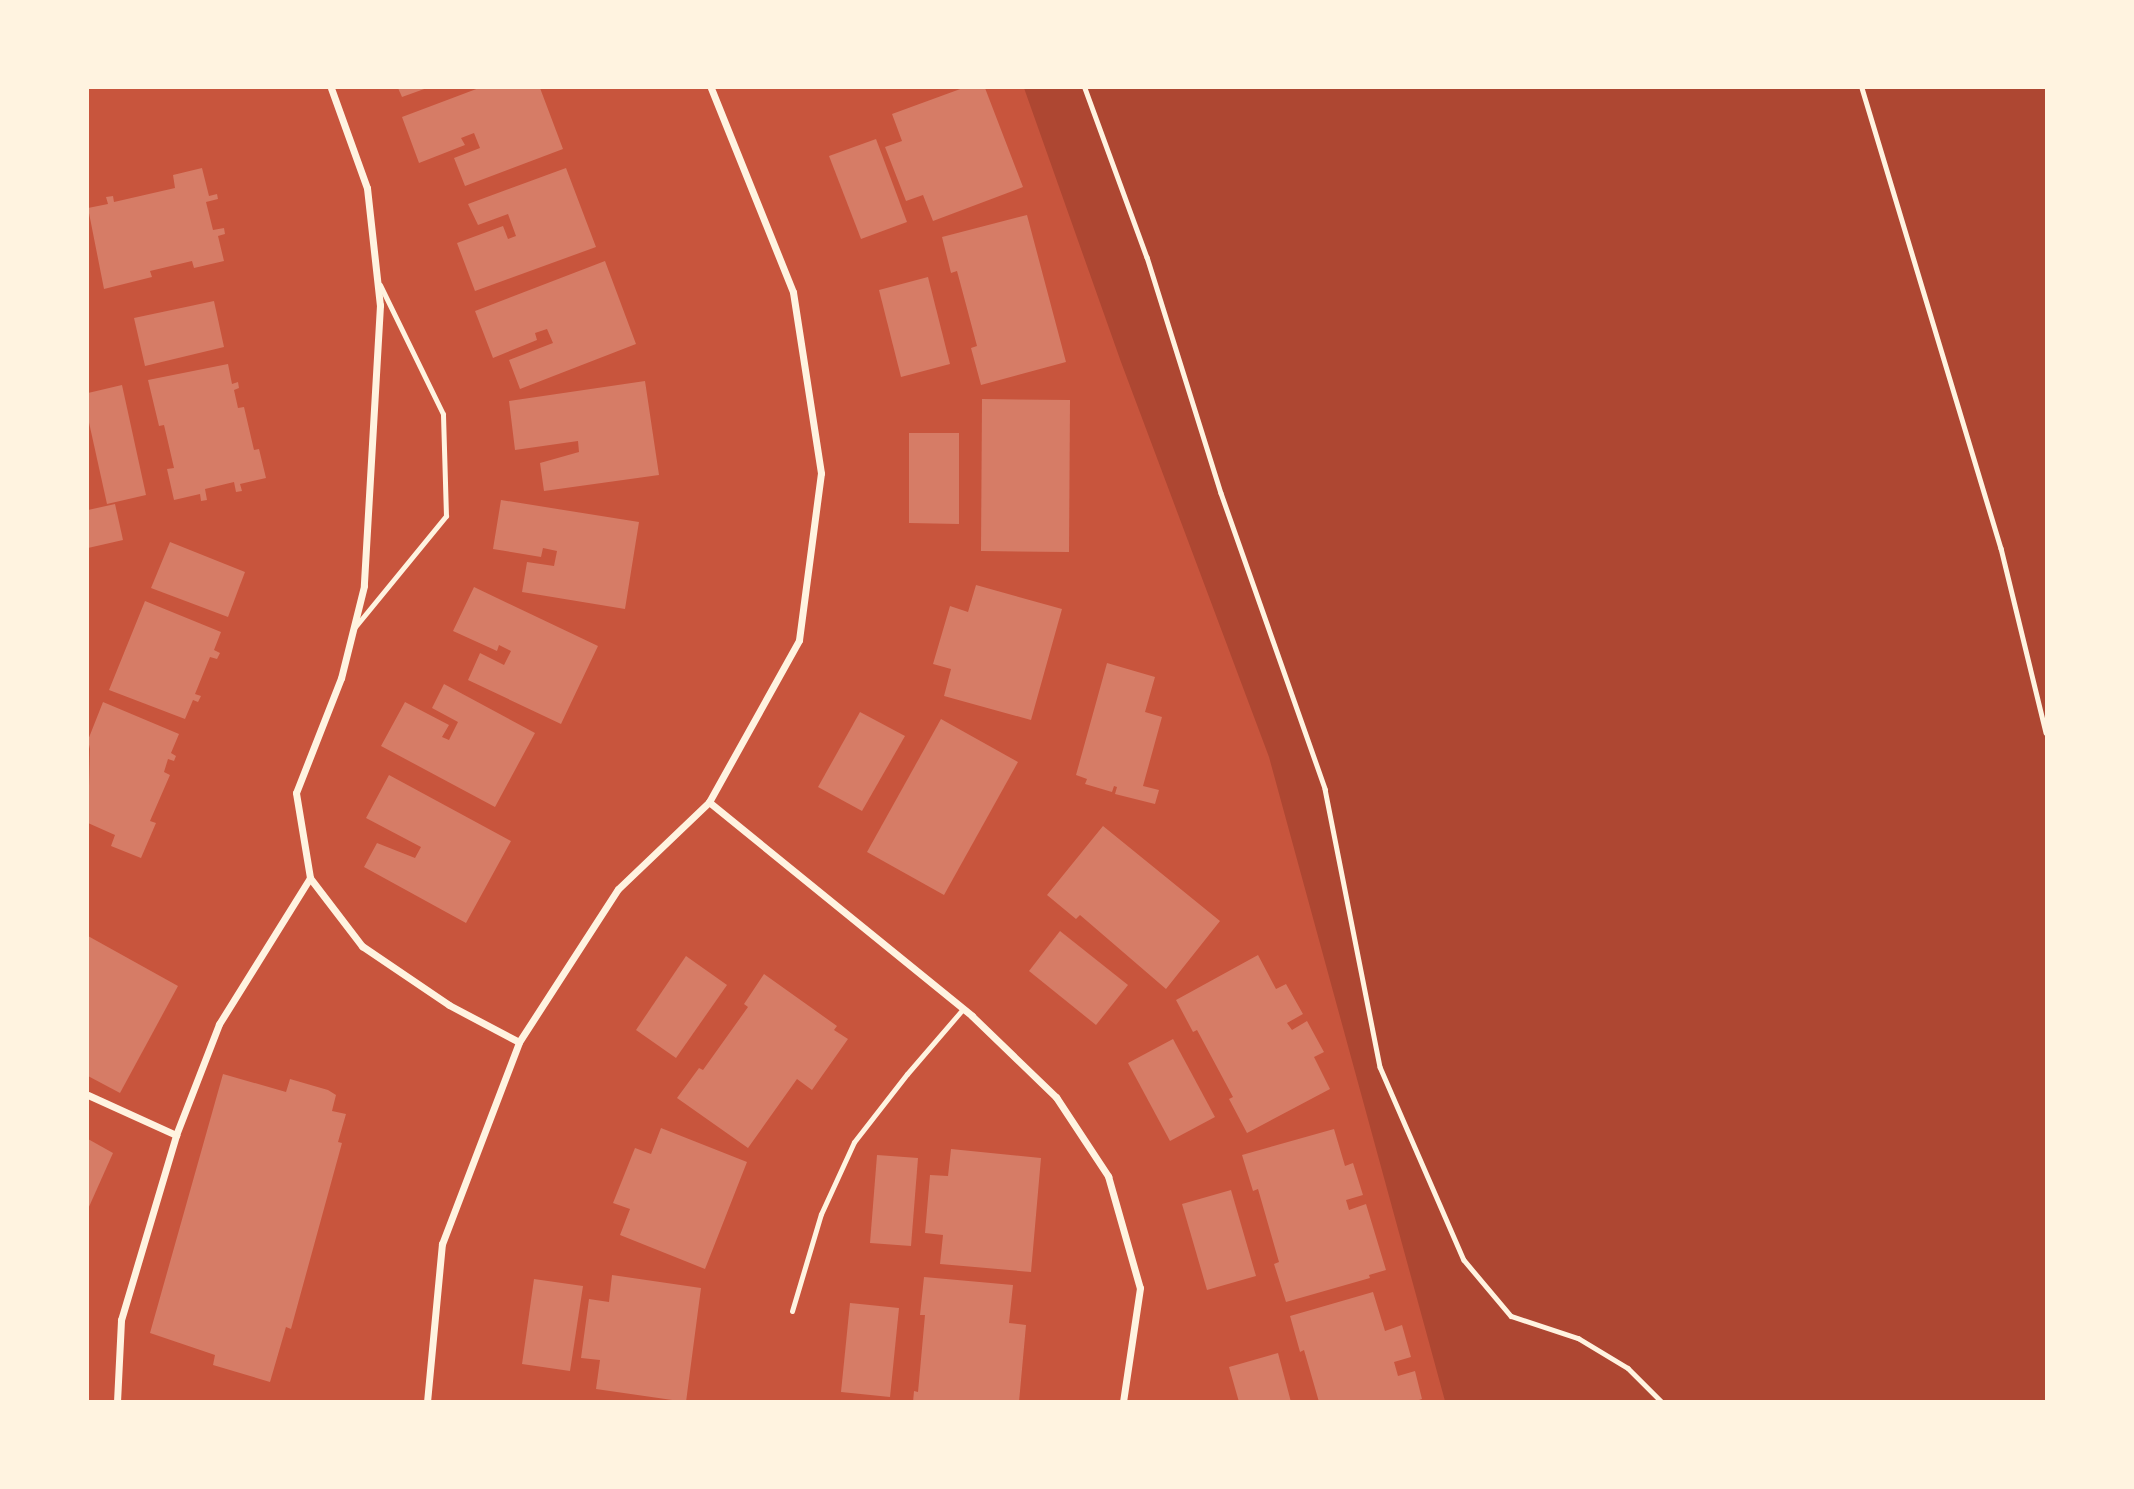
<!DOCTYPE html>
<html>
<head>
<meta charset="utf-8">
<style>
  body { margin:0 }
  #map { position:relative; width:2134px; height:1489px; overflow:hidden; background:#c8553d; font-family:"Noto Sans",sans-serif }
  div>[style] { position:absolute }
  [style*='--x'] { left:calc(var(--x)*1px); top:calc(var(--y)*1px); width:calc(var(--w)*1px); rotate:calc(var(--a)*1deg) }
  .green>* { inset:0; background:#ae4732 }
  .building>* { inset:0; background:#d67c66 }
  .path>* { height:4.5px; margin:-2.25px; padding:0 2.25px; transform-origin:2.25px; border-radius:2.25px; background:#fff3e0 }
  .service>* { height:5px; margin:-2.5px; padding:0 2.5px; transform-origin:2.5px; border-radius:2.5px; background:#fff3e0 }
  .minor>* { height:7px; margin:-3.5px; padding:0 3.5px; transform-origin:3.5px; border-radius:3.5px; background:#fff3e0 }
  span { translate:-50% -50%; white-space:nowrap; text-align:center; line-height:1.15; -webkit-text-stroke:6px #fff3e0; paint-order:stroke }
  .frame { position:absolute; inset:0; border:89px solid #fff3e0; pointer-events:none }
</style>
</head>
<body>
<div id="map">
  <div class="green">
    <div style="clip-path:polygon(1024px 88px,2046px 88px,2046px 1401px,1445px 1401px,1269px 757px,1121px 362px)"></div>
  </div>
  <div class="building">
    <div style="clip-path:polygon(398px 88px,427px 88px,402px 97px)"></div>
    <div style="clip-path:polygon(479px 88px,540px 88px,563px 149px,465px 186px,454px 158px,480px 148px,474px 133px,461px 138px,465px 145px,419px 163px,402px 117px)"></div>
    <div style="clip-path:polygon(963px 88px,985px 88px,1023px 187px,933px 221px,923px 195px,906px 201px,885px 147px,902px 141px,892px 114px)"></div>
    <div style="clip-path:polygon(876px 139px,907px 222px,861px 239px,829px 156px)"></div>
    <div style="clip-path:polygon(202px 168px,209px 196px,217px 194px,218px 199px,206px 202px,213px 230px,224px 228px,225px 234px,218px 236px,224px 261px,194px 268px,192px 261px,150px 271px,152px 277px,104px 289px,88px 208px,108px 204px,106px 197px,113px 196px,114px 202px,175px 188px,173px 175px)"></div>
    <div style="clip-path:polygon(566px 168px,596px 247px,475px 291px,457px 243px,503px 226px,508px 239px,516px 236px,508px 214px,478px 225px,468px 204px)"></div>
    <div style="clip-path:polygon(1027px 215px,1066px 362px,981px 385px,971px 348px,977px 346px,957px 271px,951px 273px,942px 237px)"></div>
    <div style="clip-path:polygon(605px 261px,636px 344px,520px 389px,509px 360px,553px 343px,547px 329px,535px 333px,537px 340px,493px 358px,475px 311px)"></div>
    <div style="clip-path:polygon(928px 277px,950px 364px,901px 377px,879px 290px)"></div>
    <div style="clip-path:polygon(214px 301px,224px 347px,145px 366px,134px 318px)"></div>
    <div style="clip-path:polygon(228px 364px,232px 384px,238px 382px,239px 388px,234px 390px,238px 408px,244px 407px,254px 450px,259px 449px,266px 478px,240px 484px,242px 491px,236px 492px,234px 482px,205px 489px,207px 500px,201px 501px,200px 494px,174px 500px,167px 469px,174px 468px,164px 425px,159px 426px,148px 380px)"></div>
    <div style="clip-path:polygon(645px 381px,659px 475px,544px 491px,540px 463px,579px 452px,578px 441px,515px 450px,509px 401px)"></div>
    <div style="clip-path:polygon(122px 385px,146px 495px,107px 504px,88px 418px,88px 393px)"></div>
    <div style="clip-path:polygon(982px 399px,1070px 400px,1069px 552px,981px 551px)"></div>
    <div style="clip-path:polygon(909px 433px,959px 433px,959px 524px,909px 523px)"></div>
    <div style="clip-path:polygon(501px 500px,639px 522px,625px 609px,522px 592px,527px 562px,554px 566px,557px 551px,543px 548px,541px 557px,493px 549px)"></div>
    <div style="clip-path:polygon(115px 504px,123px 540px,88px 548px,88px 510px)"></div>
    <div style="clip-path:polygon(170px 542px,245px 572px,228px 617px,151px 588px)"></div>
    <div style="clip-path:polygon(976px 585px,1062px 609px,1031px 720px,944px 696px,951px 669px,933px 664px,950px 606px,968px 612px)"></div>
    <div style="clip-path:polygon(474px 587px,598px 646px,561px 724px,468px 680px,480px 653px,504px 665px,511px 651px,499px 645px,497px 651px,453px 631px)"></div>
    <div style="clip-path:polygon(145px 601px,221px 632px,214px 650px,220px 653px,217px 659px,210px 657px,195px 694px,201px 696px,198px 702px,193px 700px,185px 719px,109px 690px)"></div>
    <div style="clip-path:polygon(1107px 663px,1155px 677px,1145px 712px,1162px 717px,1143px 786px,1159px 790px,1155px 804px,1115px 794px,1117px 787px,1114px 786px,1112px 792px,1085px 784px,1087px 779px,1076px 775px)"></div>
    <div style="clip-path:polygon(444px 684px,535px 733px,495px 807px,381px 746px,405px 702px,449px 725px,442px 737px,449px 740px,458px 722px,432px 708px)"></div>
    <div style="clip-path:polygon(103px 702px,179px 734px,171px 753px,176px 756px,174px 761px,168px 759px,164px 772px,170px 775px,150px 821px,156px 823px,141px 858px,111px 846px,115px 835px,88px 823px,90px 749px,88px 740px)"></div>
    <div style="clip-path:polygon(860px 712px,905px 736px,862px 811px,818px 787px)"></div>
    <div style="clip-path:polygon(941px 719px,1018px 762px,944px 895px,867px 852px)"></div>
    <div style="clip-path:polygon(389px 775px,511px 841px,466px 923px,364px 867px,377px 843px,415px 858px,421px 847px,366px 818px)"></div>
    <div style="clip-path:polygon(1103px 826px,1220px 921px,1166px 989px,1080px 915px,1076px 919px,1047px 895px)"></div>
    <div style="clip-path:polygon(1060px 931px,1128px 985px,1096px 1025px,1029px 971px)"></div>
    <div style="clip-path:polygon(88px 936px,178px 986px,120px 1093px,88px 1076px)"></div>
    <div style="clip-path:polygon(1258px 955px,1276px 989px,1286px 984px,1303px 1014px,1287px 1023px,1292px 1030px,1307px 1021px,1324px 1052px,1314px 1057px,1330px 1089px,1247px 1133px,1229px 1099px,1233px 1097px,1197px 1030px,1193px 1032px,1176px 1000px)"></div>
    <div style="clip-path:polygon(686px 956px,727px 985px,676px 1058px,636px 1030px)"></div>
    <div style="clip-path:polygon(764px 974px,837px 1026px,834px 1030px,848px 1039px,812px 1090px,797px 1079px,748px 1148px,677px 1098px,699px 1068px,703px 1070px,748px 1007px,744px 1004px)"></div>
    <div style="clip-path:polygon(1173px 1039px,1215px 1117px,1170px 1141px,1128px 1063px)"></div>
    <div style="clip-path:polygon(223px 1074px,286px 1092px,290px 1079px,328px 1090px,336px 1095px,332px 1111px,346px 1114px,338px 1142px,342px 1143px,291px 1329px,286px 1327px,270px 1382px,213px 1365px,215px 1355px,150px 1333px)"></div>
    <div style="clip-path:polygon(661px 1128px,747px 1162px,705px 1269px,620px 1235px,630px 1209px,613px 1203px,635px 1148px,651px 1154px)"></div>
    <div style="clip-path:polygon(1334px 1129px,1345px 1166px,1353px 1163px,1363px 1195px,1346px 1200px,1349px 1210px,1366px 1204px,1386px 1270px,1369px 1275px,1370px 1278px,1286px 1302px,1274px 1264px,1279px 1262px,1258px 1189px,1253px 1191px,1242px 1155px)"></div>
    <div style="clip-path:polygon(88px 1139px,113px 1153px,88px 1209px)"></div>
    <div style="clip-path:polygon(951px 1149px,1041px 1158px,1031px 1272px,940px 1264px,943px 1235px,925px 1233px,930px 1175px,948px 1176px)"></div>
    <div style="clip-path:polygon(877px 1155px,918px 1158px,911px 1246px,870px 1243px)"></div>
    <div style="clip-path:polygon(1231px 1190px,1256px 1276px,1207px 1290px,1182px 1204px)"></div>
    <div style="clip-path:polygon(612px 1275px,701px 1288px,686px 1402px,596px 1389px,600px 1360px,581px 1358px,589px 1299px,609px 1302px)"></div>
    <div style="clip-path:polygon(924px 1277px,1013px 1285px,1009px 1323px,1026px 1325px,1019px 1402px,913px 1402px,914px 1391px,918px 1392px,925px 1315px,920px 1315px)"></div>
    <div style="clip-path:polygon(534px 1279px,583px 1286px,570px 1371px,522px 1364px)"></div>
    <div style="clip-path:polygon(1373px 1292px,1385px 1331px,1402px 1325px,1411px 1357px,1394px 1362px,1398px 1376px,1415px 1371px,1422px 1399px,1413px 1402px,1319px 1402px,1304px 1350px,1300px 1352px,1290px 1316px)"></div>
    <div style="clip-path:polygon(850px 1303px,899px 1308px,890px 1397px,841px 1392px)"></div>
    <div style="clip-path:polygon(1278px 1353px,1291px 1402px,1239px 1402px,1229px 1367px)"></div>
  </div>
  <div class="path">
    <div style="--x:1085;--y:88;--w:180;--a:69.9"></div>
    <div style="--x:1147;--y:257;--w:247;--a:72.6"></div>
    <div style="--x:1221;--y:493;--w:314;--a:70.6"></div>
    <div style="--x:1325;--y:789;--w:283;--a:78.8"></div>
    <div style="--x:1380;--y:1067;--w:210;--a:66.5"></div>
    <div style="--x:1464;--y:1260;--w:73;--a:50"></div>
    <div style="--x:1511;--y:1316;--w:71;--a:18.2"></div>
    <div style="--x:1578;--y:1338;--w:58;--a:31"></div>
    <div style="--x:1628;--y:1368;--w:48;--a:45"></div>
    <div style="--x:1862;--y:88;--w:481;--a:73.2"></div>
    <div style="--x:2001;--y:548;--w:190;--a:76.3"></div>
  </div>
  <div class="service">
    <div style="--x:355;--y:627;--w:144;--a:-50.7"></div>
    <div style="--x:446;--y:516;--w:102;--a:-91.7"></div>
    <div style="--x:443;--y:414;--w:144;--a:-116"></div>
    <div style="--x:792;--y:1311;--w:101;--a:-73.4"></div>
    <div style="--x:821;--y:1214;--w:79;--a:-65.4"></div>
    <div style="--x:854;--y:1142;--w:86;--a:-52.1"></div>
    <div style="--x:907;--y:1074;--w:86;--a:-49.3"></div>
  </div>
  <div class="minor">
    <div style="--x:331;--y:88;--w:106;--a:70.2"></div>
    <div style="--x:367;--y:188;--w:118;--a:83.7"></div>
    <div style="--x:380;--y:305;--w:281;--a:93.3"></div>
    <div style="--x:364;--y:586;--w:95;--a:104"></div>
    <div style="--x:341;--y:678;--w:123;--a:111.4"></div>
    <div style="--x:296;--y:793;--w:86;--a:80.6"></div>
    <div style="--x:310;--y:878;--w:86;--a:52.6"></div>
    <div style="--x:362;--y:946;--w:105;--a:34.1"></div>
    <div style="--x:449;--y:1005;--w:79;--a:27.9"></div>
    <div style="--x:709;--y:802;--w:339;--a:39.1"></div>
    <div style="--x:972;--y:1016;--w:117;--a:44"></div>
    <div style="--x:1056;--y:1097;--w:95;--a:56.6"></div>
    <div style="--x:1108;--y:1176;--w:116;--a:74.1"></div>
    <div style="--x:1140;--y:1288;--w:115;--a:98.5"></div>
    <div style="--x:88;--y:1095;--w:97;--a:24.4"></div>
    <div style="--x:117;--y:1402;--w:82;--a:-87.2"></div>
    <div style="--x:121;--y:1320;--w:193;--a:-73.4"></div>
    <div style="--x:176;--y:1135;--w:119;--a:-68.8"></div>
    <div style="--x:219;--y:1024;--w:172;--a:-58.1"></div>
    <div style="--x:427;--y:1402;--w:159;--a:-84.6"></div>
    <div style="--x:442;--y:1244;--w:216;--a:-69.1"></div>
    <div style="--x:519;--y:1042;--w:182;--a:-57.1"></div>
    <div style="--x:618;--y:889;--w:126;--a:-43.7"></div>
    <div style="--x:709;--y:802;--w:185;--a:-60.9"></div>
    <div style="--x:799;--y:640;--w:168;--a:-82.5"></div>
    <div style="--x:821;--y:473;--w:183;--a:-98.8"></div>
    <div style="--x:793;--y:292;--w:220;--a:-111.9"></div>
  </div>
  <div class="frame"></div>
</div>
</body>
</html>
